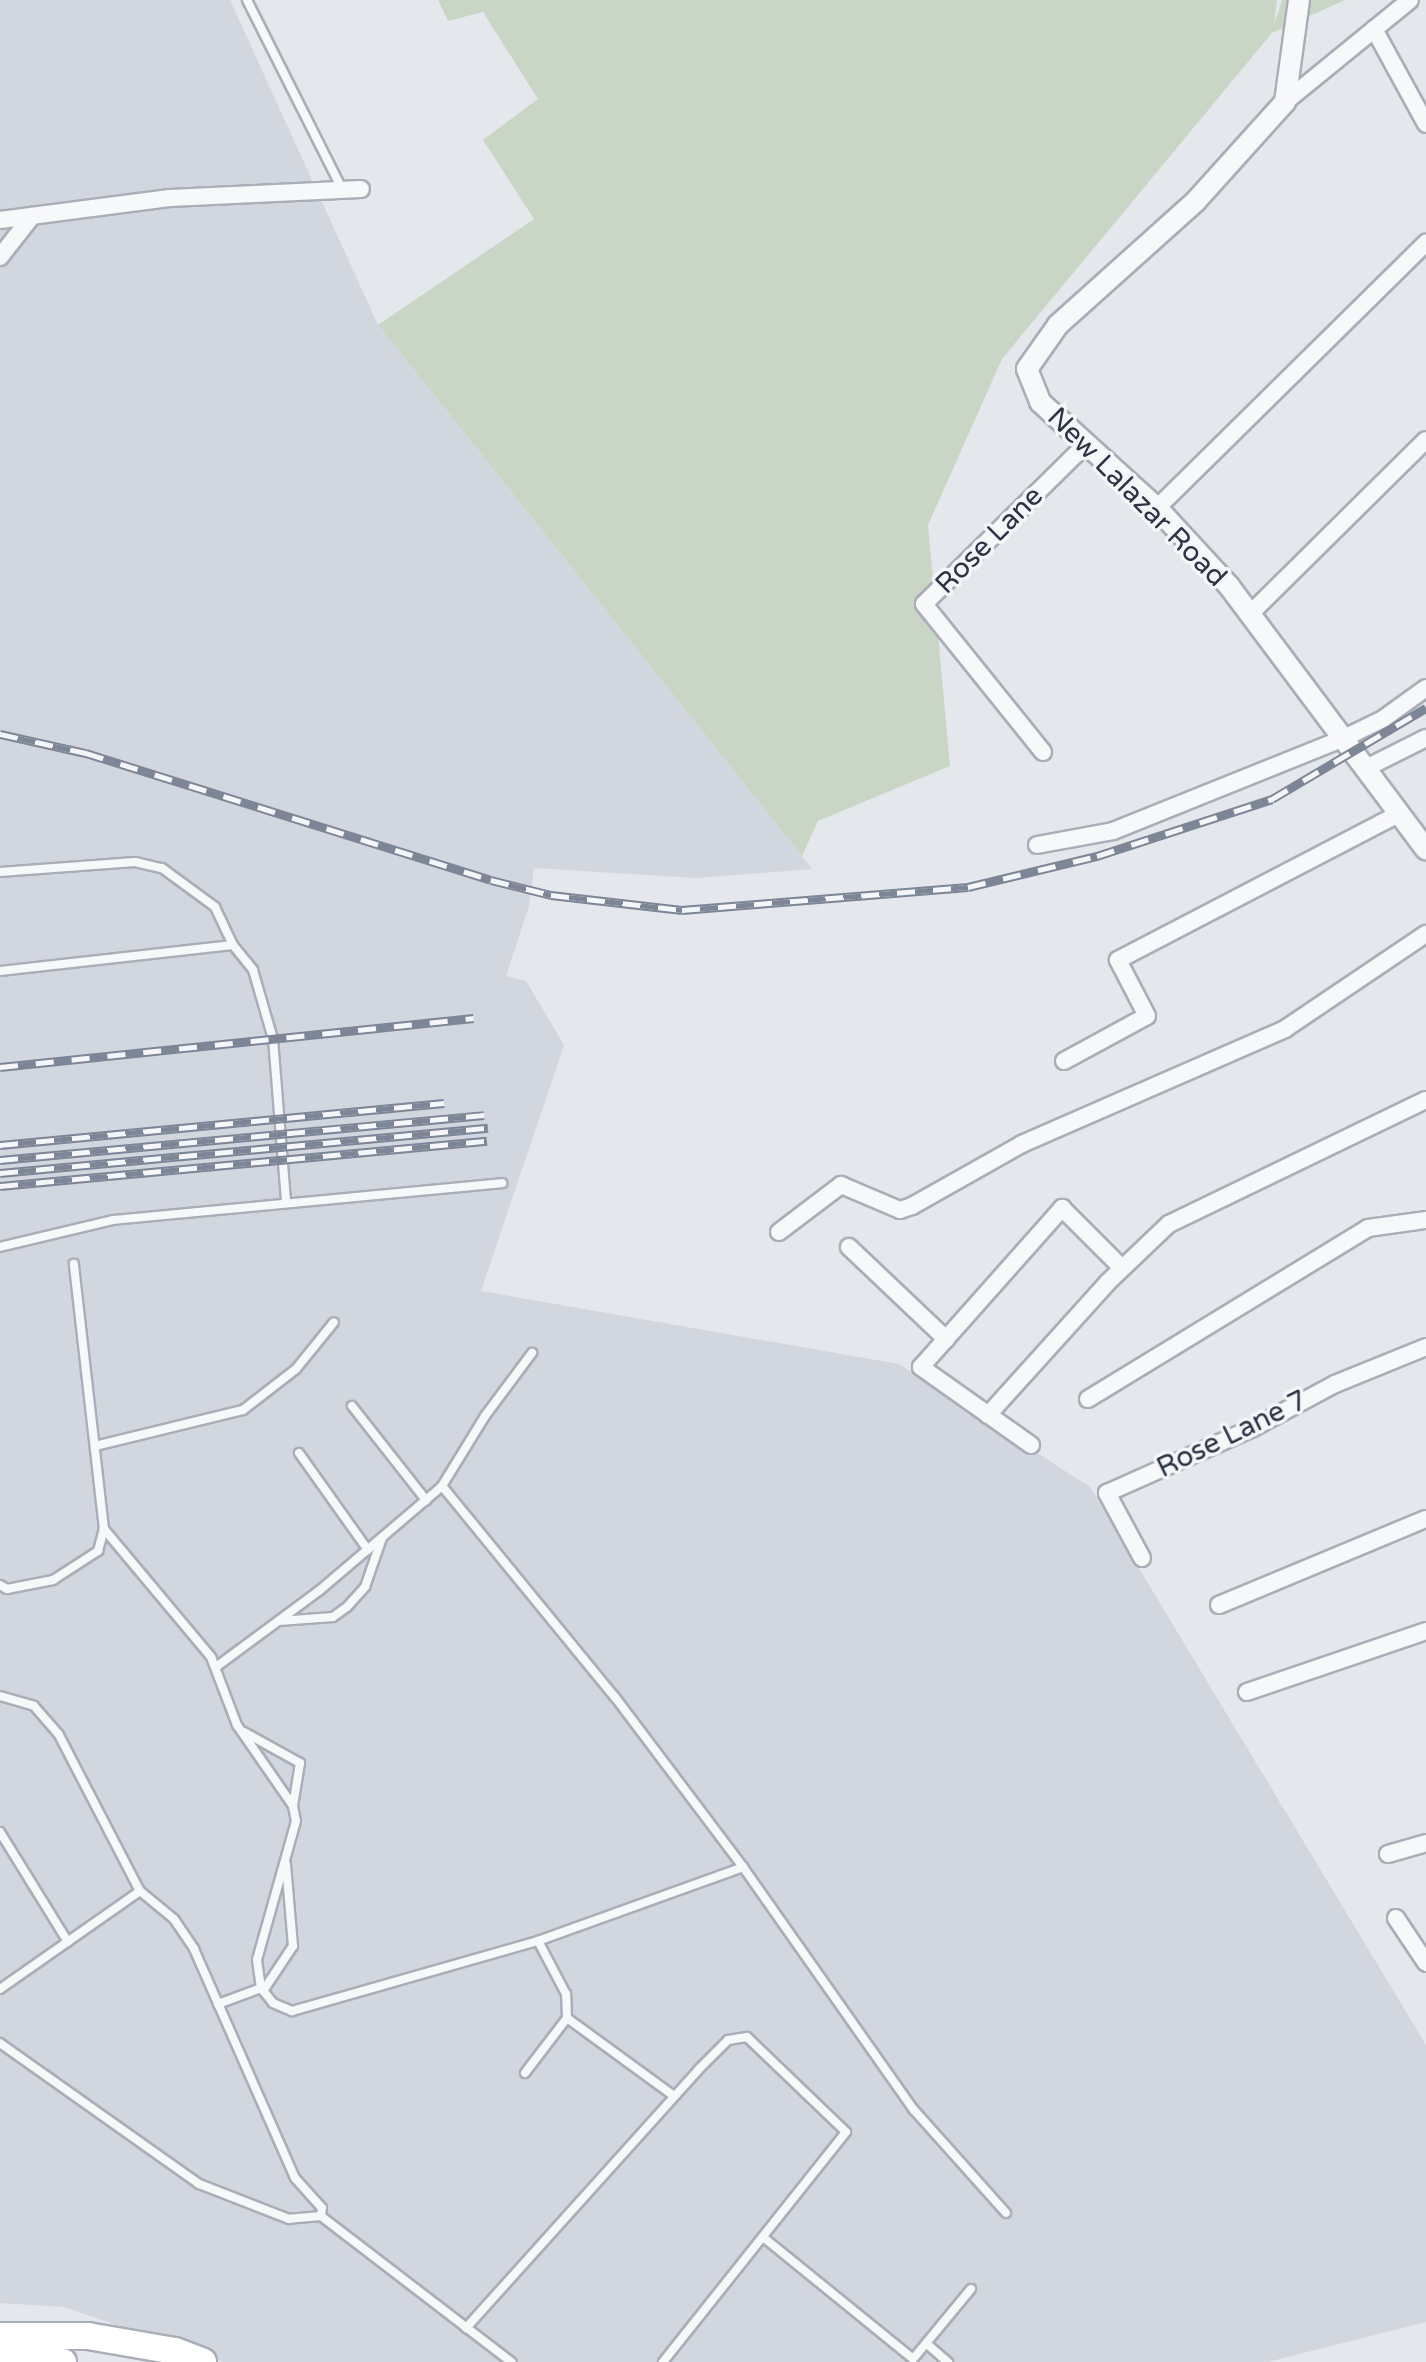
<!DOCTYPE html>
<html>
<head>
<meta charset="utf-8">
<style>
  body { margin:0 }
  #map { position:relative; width:1426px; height:2362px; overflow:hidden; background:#e4e7ec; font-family:"Varela Round",sans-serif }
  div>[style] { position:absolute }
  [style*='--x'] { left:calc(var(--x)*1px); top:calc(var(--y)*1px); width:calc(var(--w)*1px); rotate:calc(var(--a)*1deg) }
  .built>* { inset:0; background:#d2d6de }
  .green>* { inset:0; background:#c9d6c5 }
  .roads { filter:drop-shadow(2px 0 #a9aeb7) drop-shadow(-2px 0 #a9aeb7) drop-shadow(0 2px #a9aeb7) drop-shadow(0 -2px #a9aeb7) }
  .service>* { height:8px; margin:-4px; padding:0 4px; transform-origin:4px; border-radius:4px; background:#f7f8fa }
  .minor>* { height:16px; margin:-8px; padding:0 8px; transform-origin:8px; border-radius:8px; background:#f7f8fa }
  .tertiary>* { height:20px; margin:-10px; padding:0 10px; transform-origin:10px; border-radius:10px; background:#f7f8fa }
  .primary>* { height:26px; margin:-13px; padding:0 13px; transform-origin:13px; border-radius:13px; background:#fff }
  .rail>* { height:9px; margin-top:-4.5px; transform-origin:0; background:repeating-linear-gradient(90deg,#f4f6f9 0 18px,#7d8696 0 36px); box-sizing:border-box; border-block:2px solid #7d8696 }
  span { translate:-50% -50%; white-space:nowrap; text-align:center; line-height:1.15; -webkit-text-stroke:7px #f4f6f9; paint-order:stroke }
  .street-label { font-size:28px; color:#2b3445 }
</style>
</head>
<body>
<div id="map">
  <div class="built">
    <div style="clip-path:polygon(0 0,230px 0,378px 325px,812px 869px,696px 878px,534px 868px,529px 906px,506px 976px,526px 981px,564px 1045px,481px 1291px,899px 1364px,1090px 1487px,1426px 2045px,1426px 2322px,1268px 2362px,224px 2362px,64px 2307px,0 2303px)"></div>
  </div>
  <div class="green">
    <div style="clip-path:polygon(438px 0,1277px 0,1274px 25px,1282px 0,1345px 0,1272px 33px,1002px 359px,928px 525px,950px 766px,818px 821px,802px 856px,378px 325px,534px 219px,483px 140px,538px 99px,483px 12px,448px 21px)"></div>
  </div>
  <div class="roads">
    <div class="service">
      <div style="--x:247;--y:0;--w:212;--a:63.3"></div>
      <div style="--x:0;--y:872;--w:135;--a:-4.2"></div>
      <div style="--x:135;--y:862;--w:28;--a:13"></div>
      <div style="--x:162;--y:868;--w:66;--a:36.3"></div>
      <div style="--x:215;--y:907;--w:42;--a:64.7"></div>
      <div style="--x:0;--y:971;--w:234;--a:-6.4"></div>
      <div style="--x:233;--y:945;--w:32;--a:51"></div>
      <div style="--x:253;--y:970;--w:72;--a:73.8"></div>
      <div style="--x:273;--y:1039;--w:162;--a:85.4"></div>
      <div style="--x:0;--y:1247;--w:116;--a:-13.4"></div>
      <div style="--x:113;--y:1220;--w:391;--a:-5.4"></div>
      <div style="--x:352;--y:1406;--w:120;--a:51.8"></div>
      <div style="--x:95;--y:1446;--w:152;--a:-13.7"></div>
      <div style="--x:243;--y:1410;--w:67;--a:-37.7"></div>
      <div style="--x:296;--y:1369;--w:60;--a:-51"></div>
      <div style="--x:299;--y:1453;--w:119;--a:54.6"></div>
      <div style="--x:442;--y:1486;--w:273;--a:50.7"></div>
      <div style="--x:615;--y:1697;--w:213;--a:53"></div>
      <div style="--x:743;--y:1867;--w:297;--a:54.9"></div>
      <div style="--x:914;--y:2110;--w:138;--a:48.2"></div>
      <div style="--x:104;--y:1529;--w:167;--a:50.1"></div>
      <div style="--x:211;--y:1657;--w:73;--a:69.1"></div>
      <div style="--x:237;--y:1725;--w:98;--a:55.3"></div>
      <div style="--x:293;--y:1806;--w:15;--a:79"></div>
      <div style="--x:296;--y:1821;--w:144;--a:105.7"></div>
      <div style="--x:257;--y:1960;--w:28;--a:82"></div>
      <div style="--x:261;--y:1988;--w:19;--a:51"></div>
      <div style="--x:273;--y:2003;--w:21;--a:23"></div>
      <div style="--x:292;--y:2011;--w:256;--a:-15.9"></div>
      <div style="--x:538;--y:1941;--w:218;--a:-19.8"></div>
      <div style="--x:0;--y:1585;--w:8;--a:30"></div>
      <div style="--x:7;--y:1589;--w:47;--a:-11.1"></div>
      <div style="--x:53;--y:1580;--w:54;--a:-32.8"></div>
      <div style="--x:98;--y:1551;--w:23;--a:-75"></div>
      <div style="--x:104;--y:1529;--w:267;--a:-96.5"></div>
      <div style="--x:279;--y:1621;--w:54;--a:-4.2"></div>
      <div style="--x:333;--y:1617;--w:17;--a:-36"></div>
      <div style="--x:347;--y:1607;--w:27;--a:-48"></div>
      <div style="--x:365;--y:1587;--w:52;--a:-70.9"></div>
      <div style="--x:216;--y:1667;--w:129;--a:-36.5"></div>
      <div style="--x:320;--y:1590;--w:160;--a:-40.4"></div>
      <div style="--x:442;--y:1486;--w:82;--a:-58.4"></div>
      <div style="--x:485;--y:1416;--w:79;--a:-53.3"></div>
      <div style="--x:0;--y:1696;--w:35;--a:16"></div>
      <div style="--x:34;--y:1706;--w:38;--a:49"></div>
      <div style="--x:59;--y:1735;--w:176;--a:62.6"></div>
      <div style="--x:140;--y:1891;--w:44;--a:39.5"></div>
      <div style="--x:174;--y:1919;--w:36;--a:56"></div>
      <div style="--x:194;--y:1949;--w:250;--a:66.2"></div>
      <div style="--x:295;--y:2178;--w:40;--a:48"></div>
      <div style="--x:322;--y:2208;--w:8;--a:97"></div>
      <div style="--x:321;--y:2216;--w:32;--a:175"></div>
      <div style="--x:289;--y:2219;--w:97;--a:-158.7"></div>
      <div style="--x:199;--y:2184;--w:244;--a:-144.7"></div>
      <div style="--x:244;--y:1732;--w:64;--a:29"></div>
      <div style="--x:300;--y:1763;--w:44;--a:99.2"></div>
      <div style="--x:0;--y:1832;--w:129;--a:58.3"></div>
      <div style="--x:0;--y:1989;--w:171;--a:-35"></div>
      <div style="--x:263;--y:1991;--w:54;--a:-56.3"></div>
      <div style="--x:293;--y:1946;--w:82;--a:-94.9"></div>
      <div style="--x:218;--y:2004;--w:46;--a:-20.4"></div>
      <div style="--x:567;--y:2018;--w:132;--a:36.1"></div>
      <div style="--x:525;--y:2073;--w:69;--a:-52.6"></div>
      <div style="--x:567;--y:2018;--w:24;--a:-92"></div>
      <div style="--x:566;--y:1994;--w:60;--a:-117.8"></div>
      <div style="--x:321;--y:2216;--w:240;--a:37.5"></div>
      <div style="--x:763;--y:2237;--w:193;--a:39.1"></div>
      <div style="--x:913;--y:2359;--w:91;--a:-50.4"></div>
      <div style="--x:466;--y:2328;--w:347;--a:-48"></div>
      <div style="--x:698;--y:2070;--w:42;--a:-45"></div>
      <div style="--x:728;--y:2040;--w:19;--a:-9"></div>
      <div style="--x:747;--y:2037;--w:137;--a:43.8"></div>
      <div style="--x:846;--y:2132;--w:294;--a:128.5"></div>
      <div style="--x:927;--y:2344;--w:28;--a:41"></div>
    </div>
    <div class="minor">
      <div style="--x:1374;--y:29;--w:108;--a:61.3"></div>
      <div style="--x:1285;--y:102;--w:161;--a:-39.2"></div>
      <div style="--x:0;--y:220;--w:171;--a:-7.4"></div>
      <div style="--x:170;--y:198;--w:191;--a:-2.7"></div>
      <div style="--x:0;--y:257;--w:52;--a:-52"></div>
      <div style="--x:1157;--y:508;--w:378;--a:-44.6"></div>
      <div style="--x:1250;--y:614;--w:247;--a:-44.7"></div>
      <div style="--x:1043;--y:752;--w:190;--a:-128.8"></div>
      <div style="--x:924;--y:604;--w:228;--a:-44.6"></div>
      <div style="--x:1364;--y:769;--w:69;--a:-26.6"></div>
      <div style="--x:1037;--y:845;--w:77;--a:-10.4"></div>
      <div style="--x:1113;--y:831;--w:247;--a:-21.9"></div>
      <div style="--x:1342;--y:739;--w:46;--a:-26"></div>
      <div style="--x:1383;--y:719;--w:53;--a:-35.8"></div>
      <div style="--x:1064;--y:1061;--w:94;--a:-28.5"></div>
      <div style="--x:1147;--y:1016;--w:63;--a:-117.4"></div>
      <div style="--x:1118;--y:960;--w:316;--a:-27.5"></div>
      <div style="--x:779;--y:1232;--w:78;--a:-37.2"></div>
      <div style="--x:841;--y:1185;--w:64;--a:23"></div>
      <div style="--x:900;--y:1210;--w:13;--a:-18"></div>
      <div style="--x:912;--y:1206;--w:126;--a:-29.4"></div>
      <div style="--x:1022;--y:1144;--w:287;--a:-23.6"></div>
      <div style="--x:1285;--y:1029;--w:170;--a:-34"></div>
      <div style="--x:849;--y:1247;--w:134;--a:43.5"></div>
      <div style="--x:1088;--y:1399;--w:328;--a:-31.4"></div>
      <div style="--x:1368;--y:1228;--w:59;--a:-7.9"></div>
      <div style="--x:988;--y:1415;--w:179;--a:-47.9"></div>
      <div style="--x:1108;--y:1282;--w:84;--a:-43.6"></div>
      <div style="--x:1169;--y:1224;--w:285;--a:-25.8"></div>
      <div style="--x:1031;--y:1445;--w:135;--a:-144.7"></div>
      <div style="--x:921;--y:1367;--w:213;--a:-48.4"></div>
      <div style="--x:1062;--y:1208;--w:85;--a:45"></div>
      <div style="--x:1142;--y:1558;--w:74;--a:-118.3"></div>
      <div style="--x:1107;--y:1493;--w:160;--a:-24"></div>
      <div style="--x:1253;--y:1428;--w:93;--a:-28.2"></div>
      <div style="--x:1335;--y:1384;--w:98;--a:-22.1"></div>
      <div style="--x:1219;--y:1605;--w:224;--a:-22.6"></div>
      <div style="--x:1247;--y:1692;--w:189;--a:-18.8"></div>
      <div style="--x:1388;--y:1854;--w:40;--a:-16"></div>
      <div style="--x:1396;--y:1918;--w:54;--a:56.3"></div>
    </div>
    <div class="tertiary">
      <div style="--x:1299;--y:0;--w:103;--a:97.8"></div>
      <div style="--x:1285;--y:102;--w:133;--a:132"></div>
      <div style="--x:1196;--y:201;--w:186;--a:138.1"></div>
      <div style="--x:1058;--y:325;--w:54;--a:125.2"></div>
      <div style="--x:1027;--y:369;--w:35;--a:68"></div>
      <div style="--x:1040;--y:402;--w:158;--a:42.2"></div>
      <div style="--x:1157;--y:508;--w:106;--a:47.3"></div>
      <div style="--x:1229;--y:586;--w:329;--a:53.2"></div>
    </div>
    <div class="primary">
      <div style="--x:0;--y:2336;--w:88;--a:0"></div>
      <div style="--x:88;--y:2336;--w:88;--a:9.8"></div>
      <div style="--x:175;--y:2351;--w:30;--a:21"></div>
      <div style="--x:2;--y:2362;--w:61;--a:0"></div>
    </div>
  </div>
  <div class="rail">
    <div style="--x:0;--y:734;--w:88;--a:12.5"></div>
    <div style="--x:86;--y:753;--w:424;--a:17.4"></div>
    <div style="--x:491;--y:880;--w:62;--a:14"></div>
    <div style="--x:551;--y:895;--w:132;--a:6.5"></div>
    <div style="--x:682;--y:910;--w:287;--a:-4.6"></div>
    <div style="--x:968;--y:887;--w:133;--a:-13.5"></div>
    <div style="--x:1097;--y:856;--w:184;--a:-18"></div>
    <div style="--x:1272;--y:799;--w:179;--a:-30.6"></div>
    <div style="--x:0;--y:1067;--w:476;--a:-5.9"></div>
    <div style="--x:0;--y:1145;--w:446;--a:-5.4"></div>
    <div style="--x:0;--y:1160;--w:486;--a:-5.3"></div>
    <div style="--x:0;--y:1173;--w:490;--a:-5.3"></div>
    <div style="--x:0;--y:1186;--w:489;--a:-5.3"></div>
  </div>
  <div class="street-label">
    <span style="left:1137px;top:497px;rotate:45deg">New Lalazar Road</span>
    <span style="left:989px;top:540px;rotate:-45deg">Rose Lane</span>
    <span style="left:1232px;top:1434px;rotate:-26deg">Rose Lane 7</span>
  </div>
</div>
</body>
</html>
